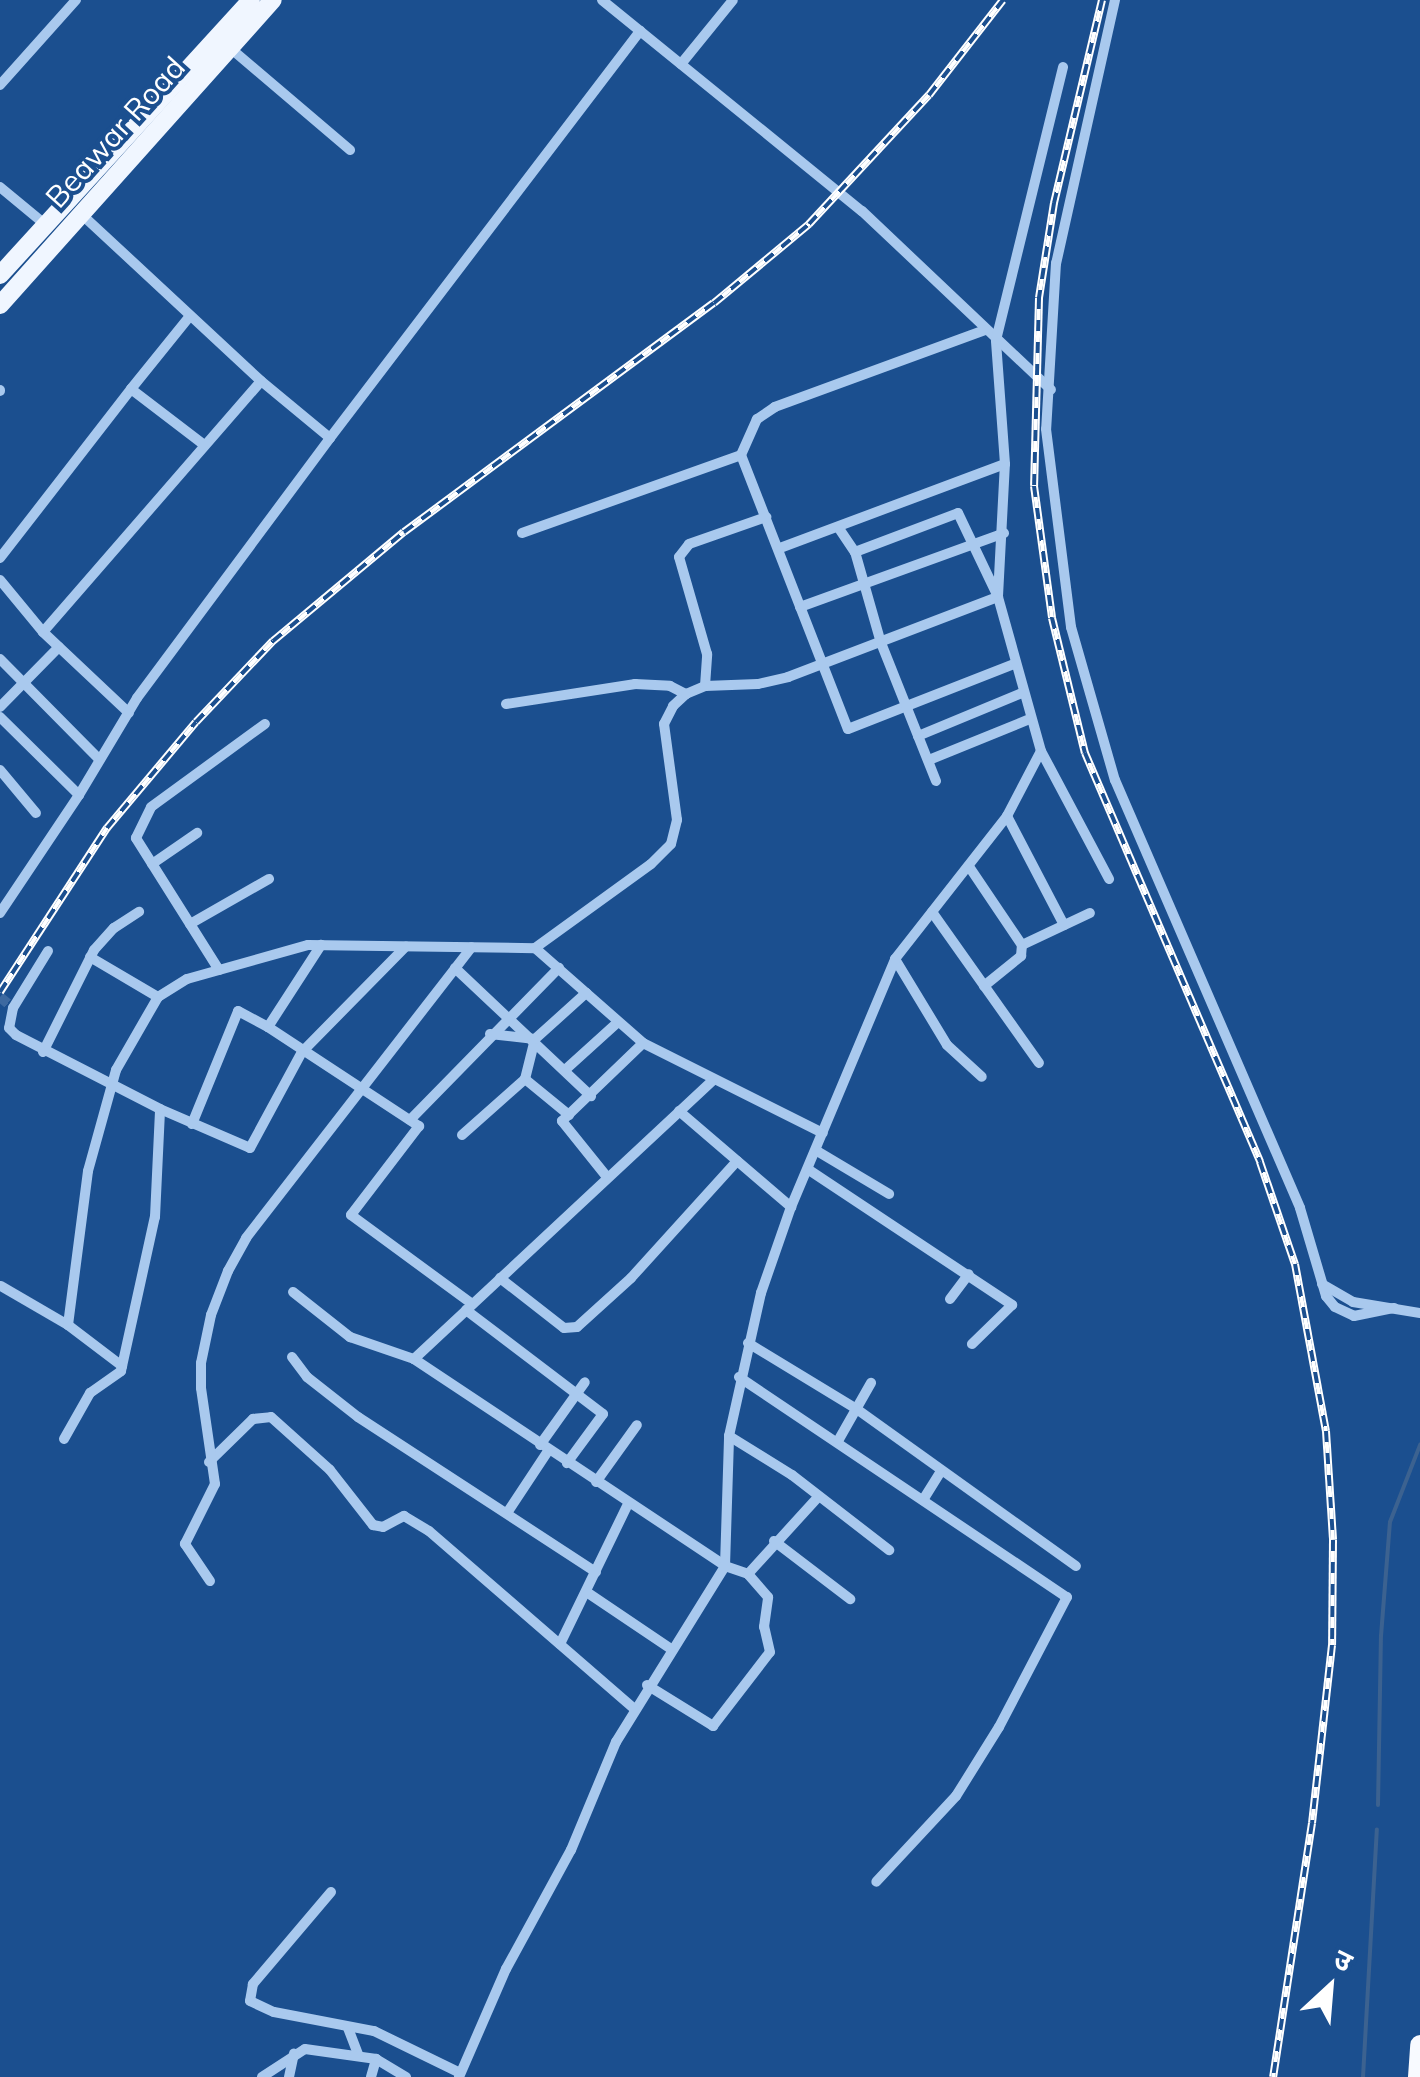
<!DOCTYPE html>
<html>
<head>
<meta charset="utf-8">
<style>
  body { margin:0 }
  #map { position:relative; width:1420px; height:2077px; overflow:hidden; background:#1b4f8f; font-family:Mulish,"Noto Sans Devanagari",sans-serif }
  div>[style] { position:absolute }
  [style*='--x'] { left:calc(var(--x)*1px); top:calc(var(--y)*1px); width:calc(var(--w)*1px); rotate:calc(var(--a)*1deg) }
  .stream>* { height:4px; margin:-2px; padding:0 2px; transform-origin:2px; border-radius:2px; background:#3c6290 }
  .minor-tunnel>* { height:10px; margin-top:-5px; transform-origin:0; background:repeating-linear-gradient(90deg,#3d69a0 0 10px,transparent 0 15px) }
  .minor>* { height:10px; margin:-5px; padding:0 5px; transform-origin:5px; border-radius:5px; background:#a9c9ee }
  .primary>* { height:18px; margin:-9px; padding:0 9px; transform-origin:9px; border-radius:9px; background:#f0f6ff }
  .trunk>* { height:20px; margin:-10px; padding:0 10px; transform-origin:10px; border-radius:10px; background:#f8faff }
  .rail>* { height:8px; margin-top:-4px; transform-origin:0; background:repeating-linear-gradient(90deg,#1b4f8f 0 11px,#fff 0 22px); box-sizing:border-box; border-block:2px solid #fff }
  span { translate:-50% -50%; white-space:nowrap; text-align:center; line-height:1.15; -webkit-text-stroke:8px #1b4f8f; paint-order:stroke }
  .street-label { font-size:30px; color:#fff }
  .north { position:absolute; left:1280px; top:1937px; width:100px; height:100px; -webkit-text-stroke:8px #1b4f8f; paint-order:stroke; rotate:26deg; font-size:28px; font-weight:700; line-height:40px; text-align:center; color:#fff }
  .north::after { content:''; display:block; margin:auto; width:35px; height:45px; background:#fff; clip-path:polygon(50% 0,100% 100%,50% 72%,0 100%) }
</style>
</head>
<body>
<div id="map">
  <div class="stream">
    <div style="--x:1378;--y:1805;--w:169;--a:-89"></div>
    <div style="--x:1381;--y:1636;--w:114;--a:-85.5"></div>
    <div style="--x:1390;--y:1522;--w:83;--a:-68.7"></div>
    <div style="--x:1363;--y:2077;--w:248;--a:-86.8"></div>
  </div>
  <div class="minor-tunnel">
    <div style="--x:0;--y:997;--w:17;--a:40"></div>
  </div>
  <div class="minor">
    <div style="--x:602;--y:0;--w:335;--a:39.1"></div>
    <div style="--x:862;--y:211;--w:260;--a:43.4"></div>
    <div style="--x:1115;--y:0;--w:270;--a:102.6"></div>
    <div style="--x:1056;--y:263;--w:166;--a:93.4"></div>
    <div style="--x:1046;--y:429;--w:200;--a:82.8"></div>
    <div style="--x:1071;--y:627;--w:159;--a:74"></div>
    <div style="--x:1115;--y:780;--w:466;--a:66.6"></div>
    <div style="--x:1300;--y:1208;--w:92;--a:73.5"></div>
    <div style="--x:1326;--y:1296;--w:14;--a:51"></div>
    <div style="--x:1335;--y:1307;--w:21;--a:25"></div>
    <div style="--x:1354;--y:1316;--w:41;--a:-11.3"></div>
    <div style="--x:229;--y:47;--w:159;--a:40.4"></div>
    <div style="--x:681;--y:64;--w:82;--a:-50.9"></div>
    <div style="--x:0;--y:85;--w:114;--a:-48.2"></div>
    <div style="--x:0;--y:187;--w:61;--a:39.7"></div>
    <div style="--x:985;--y:330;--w:224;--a:159.9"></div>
    <div style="--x:775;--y:407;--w:22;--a:146"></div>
    <div style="--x:757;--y:419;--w:39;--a:114"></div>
    <div style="--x:741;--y:455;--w:294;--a:68.7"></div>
    <div style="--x:848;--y:729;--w:180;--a:-21.4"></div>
    <div style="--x:131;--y:389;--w:94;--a:-51.1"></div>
    <div style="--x:0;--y:390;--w:1;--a:90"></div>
    <div style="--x:330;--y:438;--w:512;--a:-52.7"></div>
    <div style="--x:838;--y:527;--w:30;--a:56"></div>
    <div style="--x:522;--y:533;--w:232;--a:-19.6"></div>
    <div style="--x:780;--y:548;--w:240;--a:-20.5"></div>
    <div style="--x:0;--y:558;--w:214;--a:-52.2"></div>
    <div style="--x:131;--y:389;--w:91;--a:37.4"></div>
    <div style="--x:0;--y:580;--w:67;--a:50.4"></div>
    <div style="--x:43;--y:632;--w:118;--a:43.3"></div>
    <div style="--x:998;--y:596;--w:132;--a:-87"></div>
    <div style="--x:1005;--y:464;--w:124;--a:-94.2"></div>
    <div style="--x:996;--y:340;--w:281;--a:-76.2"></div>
    <div style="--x:800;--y:607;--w:217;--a:-19.9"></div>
    <div style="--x:43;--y:632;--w:332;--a:-49"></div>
    <div style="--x:0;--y:659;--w:141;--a:45.3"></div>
    <div style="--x:705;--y:686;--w:32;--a:-86"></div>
    <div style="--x:707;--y:654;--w:101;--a:-106.1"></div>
    <div style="--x:679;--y:557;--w:16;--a:-52"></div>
    <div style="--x:689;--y:544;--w:82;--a:-19.3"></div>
    <div style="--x:506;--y:704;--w:131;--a:-8.8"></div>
    <div style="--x:635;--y:684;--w:35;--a:3"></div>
    <div style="--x:670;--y:686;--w:18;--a:27"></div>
    <div style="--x:0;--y:707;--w:84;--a:-45.5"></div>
    <div style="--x:0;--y:717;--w:111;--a:44.6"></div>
    <div style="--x:918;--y:736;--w:113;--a:-22.5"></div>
    <div style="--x:929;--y:760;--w:109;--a:-22.1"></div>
    <div style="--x:0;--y:770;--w:56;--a:50.1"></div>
    <div style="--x:936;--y:781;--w:149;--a:-111.7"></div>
    <div style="--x:881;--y:643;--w:95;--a:-105.9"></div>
    <div style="--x:855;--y:552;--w:110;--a:-20.7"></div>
    <div style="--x:958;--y:513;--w:93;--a:64.5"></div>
    <div style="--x:998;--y:597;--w:160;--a:74.4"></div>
    <div style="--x:1041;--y:751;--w:145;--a:62"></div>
    <div style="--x:1007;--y:816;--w:123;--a:62.4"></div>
    <div style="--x:152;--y:864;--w:55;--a:-34.6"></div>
    <div style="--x:970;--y:868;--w:93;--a:56"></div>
    <div style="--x:1022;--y:945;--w:75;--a:-25.2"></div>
    <div style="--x:932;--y:912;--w:185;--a:54.7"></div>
    <div style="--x:0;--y:913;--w:142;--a:-56.2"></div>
    <div style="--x:79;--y:795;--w:113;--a:-59.1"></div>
    <div style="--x:137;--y:698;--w:324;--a:-53.4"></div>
    <div style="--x:330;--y:438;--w:89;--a:-140.4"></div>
    <div style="--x:261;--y:381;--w:246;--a:-137.1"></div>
    <div style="--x:190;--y:924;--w:91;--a:-29.7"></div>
    <div style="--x:535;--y:948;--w:144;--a:41.3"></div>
    <div style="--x:643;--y:1043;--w:201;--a:26.6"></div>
    <div style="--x:48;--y:951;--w:67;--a:121.6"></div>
    <div style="--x:13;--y:1008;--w:20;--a:101"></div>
    <div style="--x:9;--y:1028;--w:10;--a:45"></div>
    <div style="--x:16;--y:1035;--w:162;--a:27.2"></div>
    <div style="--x:160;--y:1109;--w:98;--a:23.4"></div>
    <div style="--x:250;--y:1148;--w:109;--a:-61.6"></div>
    <div style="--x:302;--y:1052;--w:148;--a:-45.5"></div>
    <div style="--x:90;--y:957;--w:79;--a:30.5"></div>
    <div style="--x:895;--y:959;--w:100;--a:58.8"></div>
    <div style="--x:947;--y:1045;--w:47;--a:42.4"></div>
    <div style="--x:455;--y:968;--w:187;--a:43.3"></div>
    <div style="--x:219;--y:970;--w:156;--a:-122.2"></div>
    <div style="--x:136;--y:838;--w:34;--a:-64"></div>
    <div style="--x:151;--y:807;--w:141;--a:-36.1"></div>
    <div style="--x:984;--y:986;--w:48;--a:-39"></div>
    <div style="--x:1021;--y:956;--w:11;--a:-85"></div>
    <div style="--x:268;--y:1027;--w:98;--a:-57.1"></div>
    <div style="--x:490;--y:1034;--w:45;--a:6.3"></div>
    <div style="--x:535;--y:1039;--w:41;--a:104"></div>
    <div style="--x:535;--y:1039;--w:69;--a:-42"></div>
    <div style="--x:43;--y:1052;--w:114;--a:-63.4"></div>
    <div style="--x:94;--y:950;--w:30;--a:-48"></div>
    <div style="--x:114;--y:928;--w:30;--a:-33"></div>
    <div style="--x:565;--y:1070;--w:70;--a:-42.1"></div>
    <div style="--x:679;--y:1111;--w:148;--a:40.6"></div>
    <div style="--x:410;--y:1120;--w:213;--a:-45.6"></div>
    <div style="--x:192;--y:1124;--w:122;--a:-67.8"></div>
    <div style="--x:238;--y:1011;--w:34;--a:28"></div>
    <div style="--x:268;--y:1027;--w:181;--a:33.3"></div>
    <div style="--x:419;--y:1126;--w:112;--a:127.4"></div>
    <div style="--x:351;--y:1215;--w:150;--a:36.3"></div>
    <div style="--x:462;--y:1135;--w:84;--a:-41.6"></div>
    <div style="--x:525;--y:1079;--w:57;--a:39.3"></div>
    <div style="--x:817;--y:1151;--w:84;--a:30.8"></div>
    <div style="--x:809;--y:1170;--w:244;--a:33.6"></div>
    <div style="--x:1012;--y:1305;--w:56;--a:135.7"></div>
    <div style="--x:607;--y:1177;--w:72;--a:-128.8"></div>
    <div style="--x:562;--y:1121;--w:112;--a:-43.9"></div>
    <div style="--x:500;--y:1278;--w:81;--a:38"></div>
    <div style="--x:564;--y:1328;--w:13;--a:-4"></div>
    <div style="--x:577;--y:1327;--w:73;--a:-42.2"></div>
    <div style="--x:631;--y:1278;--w:158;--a:-47.8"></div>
    <div style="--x:1322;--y:1284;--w:36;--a:30"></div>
    <div style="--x:1353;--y:1302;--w:68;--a:9.3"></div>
    <div style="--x:1;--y:1286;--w:78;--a:30.2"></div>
    <div style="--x:68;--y:1325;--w:68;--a:37.2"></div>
    <div style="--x:293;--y:1292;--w:73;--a:38.3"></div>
    <div style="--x:350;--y:1337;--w:68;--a:19"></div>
    <div style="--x:414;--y:1359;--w:374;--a:33.6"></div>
    <div style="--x:725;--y:1566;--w:24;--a:19"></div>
    <div style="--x:748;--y:1574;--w:105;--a:-47.7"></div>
    <div style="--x:950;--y:1299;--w:31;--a:-53"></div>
    <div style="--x:466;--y:1310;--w:172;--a:37.2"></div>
    <div style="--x:603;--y:1414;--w:61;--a:126.3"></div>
    <div style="--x:68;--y:1325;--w:155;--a:-82.6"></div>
    <div style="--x:88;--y:1171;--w:105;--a:-74.5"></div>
    <div style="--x:116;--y:1070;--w:84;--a:-60.1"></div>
    <div style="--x:158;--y:997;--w:34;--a:-32"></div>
    <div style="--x:187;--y:979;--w:126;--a:-15.7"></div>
    <div style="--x:308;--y:945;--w:227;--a:0.8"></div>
    <div style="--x:535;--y:948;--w:143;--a:-35.9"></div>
    <div style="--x:651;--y:864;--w:28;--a:-45"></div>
    <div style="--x:671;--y:844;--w:25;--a:-76"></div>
    <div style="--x:677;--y:820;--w:97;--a:-97.7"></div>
    <div style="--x:664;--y:724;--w:20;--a:-63"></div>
    <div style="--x:673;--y:706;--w:18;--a:-43"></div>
    <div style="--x:686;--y:694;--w:21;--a:-23"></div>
    <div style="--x:705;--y:686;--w:53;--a:-2.2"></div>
    <div style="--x:758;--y:684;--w:31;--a:-13"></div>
    <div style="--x:788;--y:677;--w:225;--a:-20.9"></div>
    <div style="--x:748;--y:1343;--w:129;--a:31.3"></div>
    <div style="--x:858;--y:1410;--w:268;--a:35.6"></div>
    <div style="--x:292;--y:1357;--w:25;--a:53"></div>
    <div style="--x:307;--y:1377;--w:65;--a:38.1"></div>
    <div style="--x:358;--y:1417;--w:284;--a:33.1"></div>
    <div style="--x:414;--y:1359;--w:408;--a:-43"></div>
    <div style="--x:739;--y:1377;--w:395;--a:33.9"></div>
    <div style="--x:1067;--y:1597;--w:147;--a:117.6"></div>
    <div style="--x:999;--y:1727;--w:81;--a:121.9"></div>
    <div style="--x:956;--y:1796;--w:117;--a:132.9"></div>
    <div style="--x:729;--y:1436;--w:74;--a:31.8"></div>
    <div style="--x:792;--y:1475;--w:123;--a:37.7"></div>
    <div style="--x:64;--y:1439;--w:53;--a:-60.5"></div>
    <div style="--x:90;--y:1393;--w:38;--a:-35"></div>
    <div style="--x:121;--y:1371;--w:158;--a:-77.6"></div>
    <div style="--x:155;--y:1217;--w:108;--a:-87.3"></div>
    <div style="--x:838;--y:1441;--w:67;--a:-60.4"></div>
    <div style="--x:540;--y:1445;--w:77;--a:-54.5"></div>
    <div style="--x:209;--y:1462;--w:62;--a:-44.3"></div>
    <div style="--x:253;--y:1419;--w:18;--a:-6"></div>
    <div style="--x:271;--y:1417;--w:79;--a:41.9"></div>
    <div style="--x:330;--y:1470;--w:70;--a:52"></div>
    <div style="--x:373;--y:1525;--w:10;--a:11"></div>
    <div style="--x:383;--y:1527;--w:24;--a:-28"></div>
    <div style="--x:404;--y:1516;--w:29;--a:31"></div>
    <div style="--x:429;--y:1531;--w:270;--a:40.9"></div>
    <div style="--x:596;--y:1482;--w:70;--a:-54.3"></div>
    <div style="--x:923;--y:1500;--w:34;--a:-58"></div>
    <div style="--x:507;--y:1513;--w:74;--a:-56.5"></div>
    <div style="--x:774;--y:1541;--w:96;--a:37.3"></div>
    <div style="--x:210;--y:1581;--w:45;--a:-124"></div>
    <div style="--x:185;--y:1544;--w:67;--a:-63.4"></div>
    <div style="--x:215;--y:1484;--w:97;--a:-98.3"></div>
    <div style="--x:201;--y:1388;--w:25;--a:-90"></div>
    <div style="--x:201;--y:1363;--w:49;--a:-78.2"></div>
    <div style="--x:211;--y:1315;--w:47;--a:-68.9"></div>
    <div style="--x:228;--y:1271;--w:38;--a:-61"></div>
    <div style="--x:246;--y:1238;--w:368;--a:-52.2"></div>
    <div style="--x:588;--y:1593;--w:100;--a:34"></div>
    <div style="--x:560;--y:1644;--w:156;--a:-64.1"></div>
    <div style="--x:647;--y:1685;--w:78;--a:31.8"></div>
    <div style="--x:713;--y:1726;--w:93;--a:-52.4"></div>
    <div style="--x:770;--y:1652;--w:26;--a:-103"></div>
    <div style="--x:764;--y:1627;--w:30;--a:-82"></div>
    <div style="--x:768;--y:1597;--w:30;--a:-131"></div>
    <div style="--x:331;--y:1892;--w:121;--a:130.3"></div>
    <div style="--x:253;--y:1984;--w:17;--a:100"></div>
    <div style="--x:250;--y:2001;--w:26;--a:25"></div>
    <div style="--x:274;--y:2012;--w:102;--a:10.8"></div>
    <div style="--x:374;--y:2031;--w:96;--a:26"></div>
    <div style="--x:348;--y:2028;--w:30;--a:69"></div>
    <div style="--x:262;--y:2077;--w:51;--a:-33.1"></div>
    <div style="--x:305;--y:2049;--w:72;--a:8"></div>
    <div style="--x:376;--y:2059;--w:35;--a:31"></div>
    <div style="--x:289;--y:2077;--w:24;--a:-78"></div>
    <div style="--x:371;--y:2077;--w:19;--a:-74"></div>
    <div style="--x:459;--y:2077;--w:118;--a:-66.5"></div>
    <div style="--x:506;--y:1969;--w:136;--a:-61.4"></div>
    <div style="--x:571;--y:1850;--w:117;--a:-67.4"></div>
    <div style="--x:616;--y:1742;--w:207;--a:-58.2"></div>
    <div style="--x:725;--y:1566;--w:130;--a:-88.2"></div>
    <div style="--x:729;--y:1436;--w:147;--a:-77.4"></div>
    <div style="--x:761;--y:1293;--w:91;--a:-70.8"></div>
    <div style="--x:791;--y:1207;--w:269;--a:-67.2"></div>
    <div style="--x:895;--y:959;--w:182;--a:-51.9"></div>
    <div style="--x:1007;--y:816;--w:73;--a:-62.4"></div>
  </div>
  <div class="primary">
    <div style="--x:0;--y:275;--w:372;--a:-47.6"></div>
    <div style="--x:0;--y:305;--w:409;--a:-48.2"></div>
  </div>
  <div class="trunk">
    <div style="--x:1418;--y:2077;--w:32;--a:-86"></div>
  </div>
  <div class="rail">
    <div style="--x:1102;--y:0;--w:209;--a:103.3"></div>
    <div style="--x:1054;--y:203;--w:96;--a:99"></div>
    <div style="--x:1039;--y:298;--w:188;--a:91.5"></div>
    <div style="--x:1034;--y:486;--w:133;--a:82.2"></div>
    <div style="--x:1052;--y:618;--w:139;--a:76.3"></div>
    <div style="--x:1085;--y:753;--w:445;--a:66.8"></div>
    <div style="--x:1260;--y:1162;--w:108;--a:71.1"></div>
    <div style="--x:1295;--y:1264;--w:170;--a:79.5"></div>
    <div style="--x:1326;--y:1431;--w:109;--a:86.3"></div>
    <div style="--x:1333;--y:1540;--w:105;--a:90.5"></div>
    <div style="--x:1332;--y:1645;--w:179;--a:96.4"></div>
    <div style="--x:1312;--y:1823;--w:257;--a:98.7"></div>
    <div style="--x:0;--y:992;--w:196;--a:-56.9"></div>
    <div style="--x:107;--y:828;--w:138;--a:-50"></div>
    <div style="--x:196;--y:722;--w:112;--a:-46.5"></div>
    <div style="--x:273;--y:641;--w:170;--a:-39.8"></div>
    <div style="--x:404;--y:532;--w:385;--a:-36.5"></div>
    <div style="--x:714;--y:303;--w:124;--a:-39.7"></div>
    <div style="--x:809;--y:224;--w:176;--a:-47.1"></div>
    <div style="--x:929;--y:95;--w:120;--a:-52.1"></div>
  </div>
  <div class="street-label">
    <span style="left:115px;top:132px;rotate:-48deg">Beawar Road</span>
  </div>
  <div class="north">उ</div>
</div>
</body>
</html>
